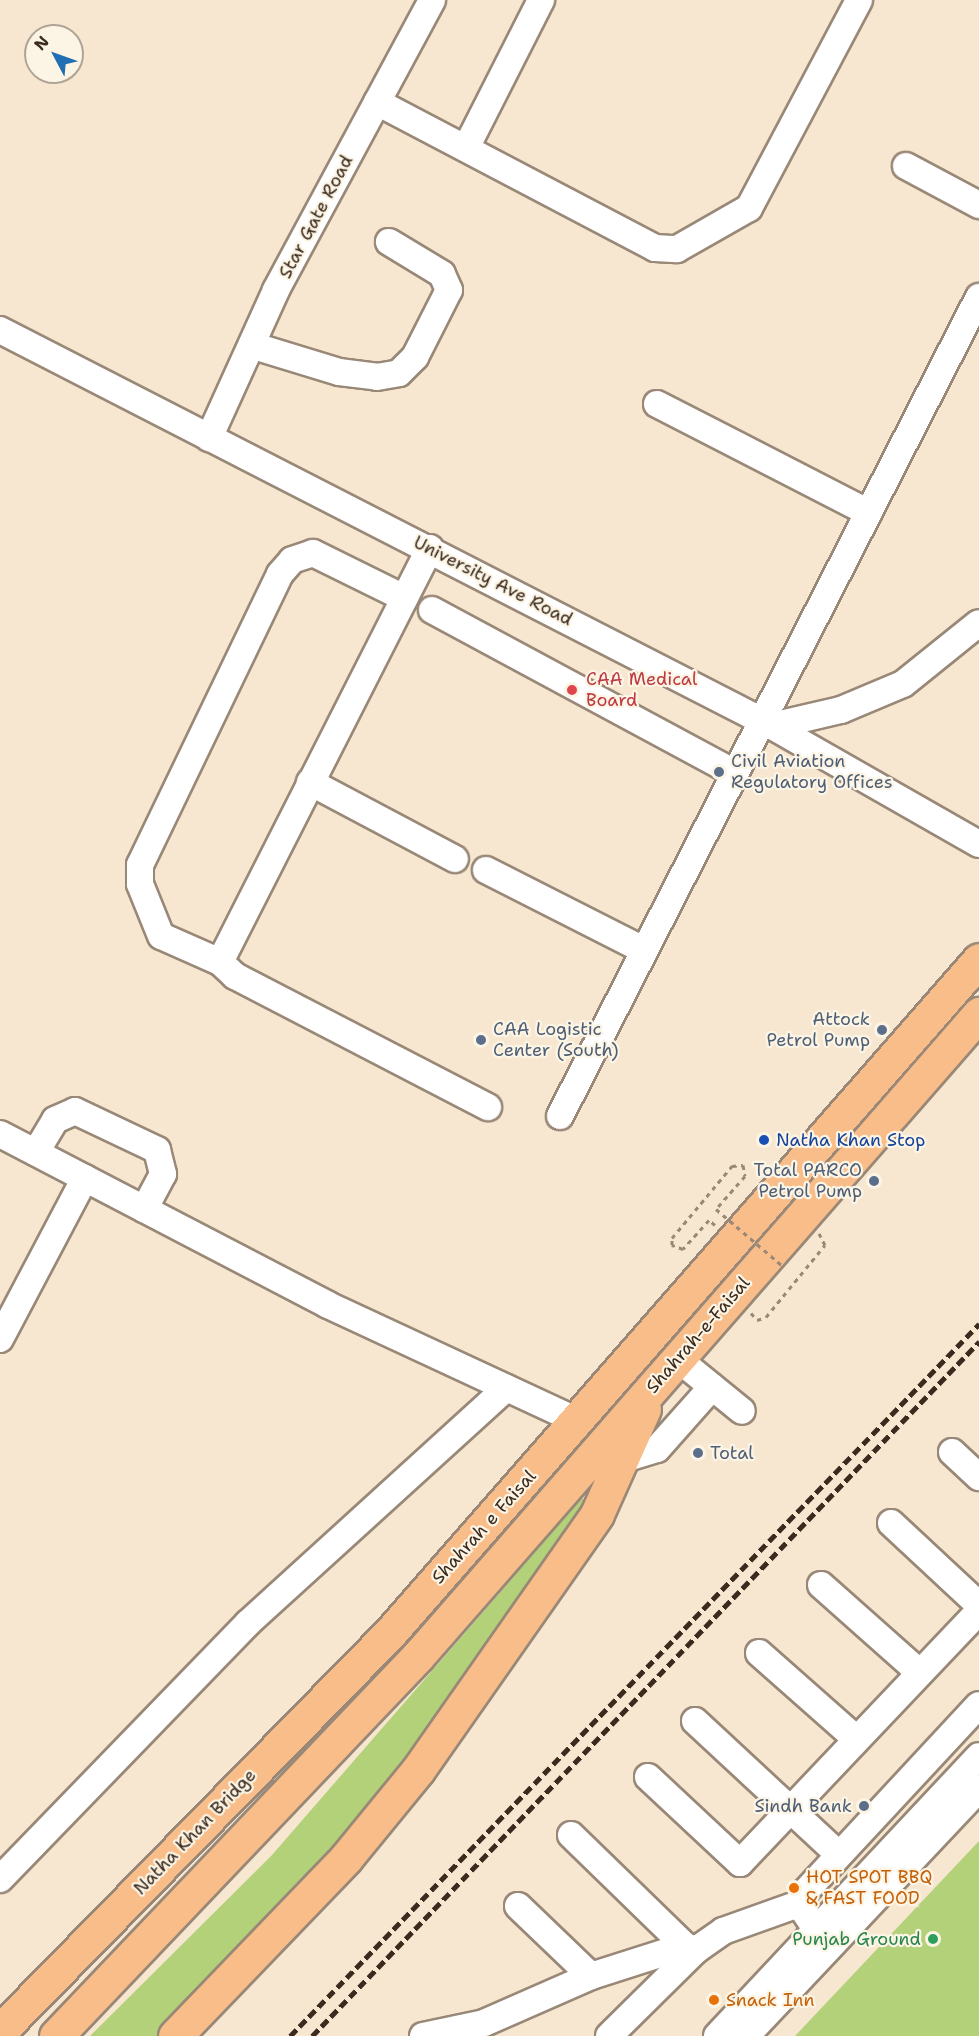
<!DOCTYPE html>
<html>
<head>
<meta charset="utf-8">
<style>
  body { margin:0 }
  #map { position:relative; width:979px; height:2036px; overflow:hidden; background:#f7e7d0; font-family:"Shantell Sans",sans-serif }
  div>[style] { position:absolute }
  [style*='--x'] { left:calc(var(--x)*1px); top:calc(var(--y)*1px); width:calc(var(--w)*1px); rotate:calc(var(--a)*1deg) }
  .green>* { inset:0; background:#b3d179 }
  .path>* { height:3px; margin-top:-1.5px; transform-origin:0; background:repeating-linear-gradient(90deg,#987 0 4.5px,transparent 0 9px) }
  .roads { filter:drop-shadow(2px 0 #987) drop-shadow(-2px 0 #987) drop-shadow(0 2px #987) drop-shadow(0 -2px #987) }
  .minor>* { height:26px; margin:-13px; padding:0 13px; transform-origin:13px; border-radius:13px; background:#fff }
  .highway>* { height:33px; margin:-16.5px; padding:0 16.5px; transform-origin:16.5px; border-radius:16.5px; background:#f8bd89 }
  .rail>* { height:4.5px; margin-top:-2.25px; transform-origin:0; background:repeating-linear-gradient(90deg,#3b2a1e 0 9px,transparent 0 13.5px) }
  .path-bridge>* { height:3px; margin-top:-1.5px; transform-origin:0; background:repeating-linear-gradient(90deg,#987 0 4.5px,transparent 0 9px) }
  .dots>* { width:16px; height:16px; translate:-50% -50%; box-sizing:border-box; border:3px solid #fcf5e5; border-radius:50% }
  span { translate:-50% -50%; white-space:nowrap; text-align:center; line-height:1.15; -webkit-text-stroke:4.5px #fcf5e5; paint-order:stroke }
  .street-label { font-size:18px; color:#3b2a1e }
  .health-label { font-size:18px; color:#be3a42 }
  .left { translate:0 -50%; text-align:left }
  .service-label { font-size:18px; color:#4e5e75 }
  .right { translate:-100% -50%; text-align:right }
  .transit-label { font-size:18px; color:#164399 }
  .food-label { font-size:18px; color:#c56008 }
  .leisure-label { font-size:18px; color:#27864d }
  .north { position:absolute; left:24px; top:24px; width:60px; height:60px; box-sizing:border-box; background:#fcf5e5; border:2px solid #afa495; border-radius:50%; rotate:311deg; font-size:16px; font-weight:700; line-height:24px; text-align:center; color:#3b2a1e }
  .north::after { content:''; display:block; margin:auto; width:21px; height:27px; background:#1f6fb2; clip-path:polygon(50% 0,100% 100%,50% 72%,0 100%) }
</style>
</head>
<body>
<div id="map">
  <div class="green">
    <div style="clip-path:polygon(582px 1498px,591px 1508px,339px 1857px,164px 2036px,90px 2036px,272px 1855px)"></div>
    <div style="clip-path:polygon(979px 1841px,979px 2036px,795px 2036px)"></div>
  </div>
  <div class="path">
    <div style="--x:715;--y:1225;--w:8;--a:-140"></div>
    <div style="--x:709;--y:1220;--w:39;--a:132"></div>
    <div style="--x:683;--y:1249;--w:12;--a:-160"></div>
    <div style="--x:672;--y:1245;--w:7;--a:-90"></div>
    <div style="--x:672;--y:1238;--w:94;--a:-50.2"></div>
    <div style="--x:732;--y:1166;--w:11;--a:-5"></div>
    <div style="--x:743;--y:1165;--w:11;--a:80"></div>
    <div style="--x:745;--y:1176;--w:44;--a:131.3"></div>
    <div style="--x:751;--y:1313;--w:9;--a:49"></div>
    <div style="--x:757;--y:1320;--w:9;--a:-18"></div>
    <div style="--x:766;--y:1317;--w:93;--a:-50.7"></div>
    <div style="--x:825;--y:1245;--w:13;--a:-117"></div>
  </div>
  <div class="roads">
    <div class="minor">
      <div style="--x:377;--y:102;--w:314;--a:27.7"></div>
      <div style="--x:655;--y:248;--w:22;--a:3"></div>
      <div style="--x:677;--y:249;--w:83;--a:-29.7"></div>
      <div style="--x:749;--y:208;--w:235;--a:-62.1"></div>
      <div style="--x:466;--y:148;--w:166;--a:-63.1"></div>
      <div style="--x:906;--y:166;--w:83;--a:28.1"></div>
      <div style="--x:0;--y:330;--w:868;--a:27.16"></div>
      <div style="--x:772;--y:726;--w:238;--a:29.7"></div>
      <div style="--x:254;--y:346;--w:89;--a:17"></div>
      <div style="--x:339;--y:372;--w:38;--a:7"></div>
      <div style="--x:377;--y:377;--w:22;--a:-10"></div>
      <div style="--x:399;--y:373;--w:23;--a:-45"></div>
      <div style="--x:415;--y:357;--w:75;--a:-63.1"></div>
      <div style="--x:449;--y:290;--w:17;--a:-114"></div>
      <div style="--x:442;--y:274;--w:62;--a:-148.9"></div>
      <div style="--x:657;--y:404;--w:238;--a:27.2"></div>
      <div style="--x:209;--y:438;--w:162;--a:-65.6"></div>
      <div style="--x:276;--y:290;--w:329;--a:-61.7"></div>
      <div style="--x:430;--y:548;--w:464;--a:116.9"></div>
      <div style="--x:220;--y:962;--w:21;--a:43"></div>
      <div style="--x:235;--y:976;--w:285;--a:27.4"></div>
      <div style="--x:432;--y:610;--w:344;--a:28.3"></div>
      <div style="--x:772;--y:726;--w:71;--a:-13.1"></div>
      <div style="--x:841;--y:710;--w:67;--a:-22.8"></div>
      <div style="--x:903;--y:684;--w:97;--a:-38.8"></div>
      <div style="--x:310;--y:782;--w:164;--a:28"></div>
      <div style="--x:486;--y:870;--w:175;--a:26.9"></div>
      <div style="--x:220;--y:962;--w:64;--a:-156.2"></div>
      <div style="--x:161;--y:936;--w:56;--a:-112"></div>
      <div style="--x:140;--y:884;--w:19;--a:-90"></div>
      <div style="--x:140;--y:865;--w:323;--a:-64.3"></div>
      <div style="--x:280;--y:574;--w:18;--a:-49"></div>
      <div style="--x:292;--y:560;--w:22;--a:-18"></div>
      <div style="--x:313;--y:553;--w:102;--a:26.3"></div>
      <div style="--x:560;--y:1116;--w:920;--a:-62.91"></div>
      <div style="--x:0;--y:1134;--w:370;--a:27.5"></div>
      <div style="--x:328;--y:1305;--w:276;--a:24.9"></div>
      <div style="--x:36;--y:1152;--w:37;--a:-59"></div>
      <div style="--x:55;--y:1120;--w:22;--a:-24"></div>
      <div style="--x:75;--y:1111;--w:91;--a:25.4"></div>
      <div style="--x:157;--y:1150;--w:25;--a:76"></div>
      <div style="--x:163;--y:1174;--w:40;--a:118"></div>
      <div style="--x:0;--y:1339;--w:182;--a:-62.2"></div>
      <div style="--x:678;--y:1359;--w:82;--a:39.1"></div>
      <div style="--x:952;--y:1452;--w:37;--a:43"></div>
      <div style="--x:624;--y:1459;--w:34;--a:-17"></div>
      <div style="--x:657;--y:1449;--w:83;--a:-48.4"></div>
      <div style="--x:891;--y:1523;--w:120;--a:43"></div>
      <div style="--x:821;--y:1585;--w:131;--a:41.6"></div>
      <div style="--x:759;--y:1653;--w:128;--a:41.5"></div>
      <div style="--x:695;--y:1721;--w:194;--a:42.9"></div>
      <div style="--x:648;--y:1777;--w:126;--a:43.1"></div>
      <div style="--x:740;--y:1863;--w:347;--a:-46.5"></div>
      <div style="--x:571;--y:1835;--w:159;--a:44.2"></div>
      <div style="--x:685;--y:1946;--w:12;--a:20"></div>
      <div style="--x:0;--y:1879;--w:356;--a:-45.9"></div>
      <div style="--x:248;--y:1623;--w:349;--a:-42.3"></div>
      <div style="--x:518;--y:1906;--w:101;--a:43.8"></div>
      <div style="--x:816;--y:1929;--w:30;--a:-124"></div>
      <div style="--x:799;--y:1904;--w:13;--a:-63"></div>
      <div style="--x:805;--y:1892;--w:255;--a:-47.1"></div>
      <div style="--x:423;--y:2036;--w:62;--a:-12"></div>
      <div style="--x:484;--y:2023;--w:117;--a:-23.7"></div>
      <div style="--x:591;--y:1976;--w:99;--a:-17.7"></div>
      <div style="--x:609;--y:2036;--w:122;--a:-44.7"></div>
      <div style="--x:696;--y:1950;--w:33;--a:-35"></div>
      <div style="--x:723;--y:1931;--w:81;--a:-19.6"></div>
      <div style="--x:717;--y:2036;--w:383;--a:-46.9"></div>
      <div style="--x:746;--y:2036;--w:340;--a:-46.7"></div>
    </div>
    <div class="highway">
      <div style="--x:0;--y:2031;--w:557;--a:-45.58"></div>
      <div style="--x:390;--y:1633;--w:894;--a:-48.81"></div>
      <div style="--x:56;--y:2036;--w:525;--a:-46.39"></div>
      <div style="--x:418;--y:1656;--w:853;--a:-48.85"></div>
      <div style="--x:175;--y:2036;--w:247;--a:-46.1"></div>
      <div style="--x:346;--y:1858;--w:114;--a:-50.7"></div>
      <div style="--x:418;--y:1770;--w:312;--a:-55"></div>
      <div style="--x:597;--y:1514;--w:115;--a:-65.9"></div>
    </div>
  </div>
  <div class="rail">
    <div style="--x:290;--y:2036;--w:991;--a:-45.94"></div>
    <div style="--x:312;--y:2036;--w:963;--a:-46.14"></div>
  </div>
  <div class="path-bridge">
    <div style="--x:716;--y:1209;--w:89;--a:40.5"></div>
  </div>
  <div class="dots">
    <div style="left:572px;top:690px;background:#e0444e"></div>
    <div style="left:719px;top:772px;background:#5c6f8a"></div>
    <div style="left:882px;top:1030px;background:#5c6f8a"></div>
    <div style="left:481px;top:1040px;background:#5c6f8a"></div>
    <div style="left:764px;top:1140px;background:#1a4fb4"></div>
    <div style="left:874px;top:1181px;background:#5c6f8a"></div>
    <div style="left:698px;top:1453px;background:#5c6f8a"></div>
    <div style="left:864px;top:1806px;background:#5c6f8a"></div>
    <div style="left:794px;top:1888px;background:#e8710a"></div>
    <div style="left:933px;top:1939px;background:#2e9e5b"></div>
    <div style="left:714px;top:2000px;background:#e8710a"></div>
  </div>
  <div class="street-label">
    <span style="left:316px;top:217px;rotate:-62deg">Star Gate Road</span>
    <span style="left:493px;top:581px;rotate:27deg">University Ave Road</span>
    <span style="left:698px;top:1335px;rotate:-49deg">Shahrah-e-Faisal</span>
    <span style="left:484px;top:1527px;rotate:-48deg">Shahrah e Faisal</span>
    <span style="left:195px;top:1832px;rotate:-46deg">Natha Khan Bridge</span>
  </div>
  <div class="health-label">
    <span class="left" style="left:586px;top:690px">CAA Medical<br>Board</span>
  </div>
  <div class="service-label">
    <span class="left" style="left:731px;top:772px">Civil Aviation<br>Regulatory Offices</span>
    <span class="right" style="left:870px;top:1030px">Attock<br>Petrol Pump</span>
    <span class="left" style="left:493px;top:1040px">CAA Logistic<br>Center (South)</span>
    <span class="right" style="left:862px;top:1181px">Total PARCO<br>Petrol Pump</span>
    <span class="left" style="left:710px;top:1453px">Total</span>
    <span class="right" style="left:852px;top:1806px">Sindh Bank</span>
  </div>
  <div class="transit-label">
    <span class="left" style="left:776px;top:1140px">Natha Khan Stop</span>
  </div>
  <div class="food-label">
    <span class="left" style="left:806px;top:1888px">HOT SPOT BBQ<br>&amp; FAST FOOD</span>
    <span class="left" style="left:726px;top:2000px">Snack Inn</span>
  </div>
  <div class="leisure-label">
    <span class="right" style="left:921px;top:1939px">Punjab Ground</span>
  </div>
  <div class="north">N</div>
</div>
</body>
</html>
